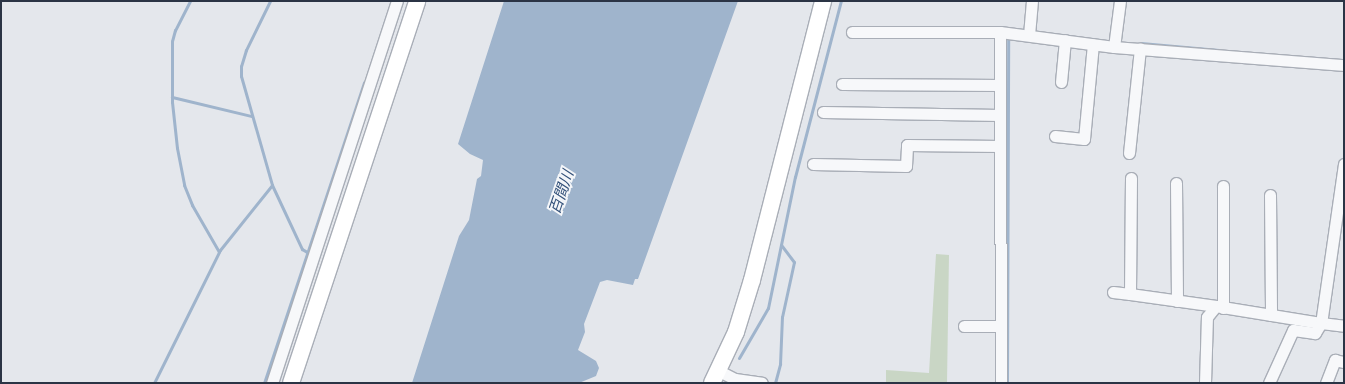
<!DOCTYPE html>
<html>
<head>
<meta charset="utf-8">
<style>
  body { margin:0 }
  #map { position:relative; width:1345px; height:384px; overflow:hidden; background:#e4e7ec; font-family:Ubuntu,"Noto Sans JP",sans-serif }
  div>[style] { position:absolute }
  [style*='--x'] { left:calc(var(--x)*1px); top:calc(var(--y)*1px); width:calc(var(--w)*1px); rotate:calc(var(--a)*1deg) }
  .green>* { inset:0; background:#c9d6c5 }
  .water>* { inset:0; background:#9fb4cc }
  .stream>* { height:3px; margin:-1.5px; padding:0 1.5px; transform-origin:1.5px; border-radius:1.5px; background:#9fb4cc }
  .roads { filter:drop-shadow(1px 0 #a9aeb7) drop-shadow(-1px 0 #a9aeb7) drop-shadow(0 1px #a9aeb7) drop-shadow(0 -1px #a9aeb7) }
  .street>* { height:11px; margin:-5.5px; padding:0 5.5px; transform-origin:5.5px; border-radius:5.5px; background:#f7f8fa }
  .secondary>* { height:16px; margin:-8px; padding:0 8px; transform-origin:8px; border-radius:8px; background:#fff }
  span { translate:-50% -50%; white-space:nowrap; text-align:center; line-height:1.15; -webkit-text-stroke:4px #f4f6f9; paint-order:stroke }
  .water-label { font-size:15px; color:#34527a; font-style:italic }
  .frame { position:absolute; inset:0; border:2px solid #2b3445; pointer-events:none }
</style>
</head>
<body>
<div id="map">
  <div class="green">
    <div style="clip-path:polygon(936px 254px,949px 255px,947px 383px,886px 383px,886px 370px,929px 373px)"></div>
  </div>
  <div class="water">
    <div style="clip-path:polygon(504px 1px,738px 1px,638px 279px,635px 279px,633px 285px,607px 280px,600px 282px,584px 324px,585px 332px,578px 350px,596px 361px,599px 368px,596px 376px,579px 383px,412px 383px,459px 236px,469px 220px,477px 179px,481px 176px,483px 160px,470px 154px,458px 144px)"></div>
  </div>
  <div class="stream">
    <div style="--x:190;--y:1;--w:33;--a:117"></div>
    <div style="--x:175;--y:30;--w:11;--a:105"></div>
    <div style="--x:172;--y:41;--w:61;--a:90"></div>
    <div style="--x:172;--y:102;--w:46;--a:83.8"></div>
    <div style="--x:177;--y:148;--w:38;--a:79"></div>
    <div style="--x:184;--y:185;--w:22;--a:68"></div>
    <div style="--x:192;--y:205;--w:54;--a:60.1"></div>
    <div style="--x:270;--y:1;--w:55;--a:116.1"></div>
    <div style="--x:246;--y:50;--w:17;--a:107"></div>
    <div style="--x:241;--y:66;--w:10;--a:90"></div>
    <div style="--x:241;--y:76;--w:113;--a:74.1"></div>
    <div style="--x:272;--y:185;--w:71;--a:64.9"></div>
    <div style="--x:302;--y:249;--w:6;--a:31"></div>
    <div style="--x:1141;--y:43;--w:78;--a:5.1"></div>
    <div style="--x:172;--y:97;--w:81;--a:13.5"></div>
    <div style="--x:739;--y:358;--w:58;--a:-59.9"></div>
    <div style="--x:768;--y:308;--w:134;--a:-78.4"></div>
    <div style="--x:795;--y:177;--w:182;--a:-75.4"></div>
    <div style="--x:154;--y:383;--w:148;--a:-63.6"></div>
    <div style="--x:220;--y:250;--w:83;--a:-51.3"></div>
    <div style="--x:264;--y:383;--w:317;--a:-71.6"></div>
    <div style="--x:775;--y:383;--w:20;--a:-75"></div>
    <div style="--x:780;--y:364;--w:47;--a:-87.6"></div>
    <div style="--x:782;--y:317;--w:56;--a:-77.7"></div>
    <div style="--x:794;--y:262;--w:21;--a:-127"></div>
    <div style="--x:1007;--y:383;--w:344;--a:-89.8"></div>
  </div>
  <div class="roads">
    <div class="street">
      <div style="--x:852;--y:32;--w:148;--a:0"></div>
      <div style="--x:1029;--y:35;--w:34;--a:-85"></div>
      <div style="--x:1114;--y:47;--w:46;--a:-82.6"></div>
      <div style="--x:1061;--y:82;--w:42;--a:-84.6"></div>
      <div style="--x:842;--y:84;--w:158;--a:0.4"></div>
      <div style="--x:823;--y:112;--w:177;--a:1"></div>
      <div style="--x:1055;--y:136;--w:29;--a:6"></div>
      <div style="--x:1084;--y:139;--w:95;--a:-84.6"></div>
      <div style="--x:1129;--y:153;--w:105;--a:-84"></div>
      <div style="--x:813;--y:164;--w:93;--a:1.2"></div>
      <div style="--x:906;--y:166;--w:21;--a:-87"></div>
      <div style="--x:907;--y:145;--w:93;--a:0.6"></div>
      <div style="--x:1344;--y:164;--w:161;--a:98.2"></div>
      <div style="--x:1321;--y:323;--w:23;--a:7"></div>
      <div style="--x:1131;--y:178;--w:116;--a:90.5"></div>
      <div style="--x:1130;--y:294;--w:87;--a:7.9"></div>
      <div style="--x:1176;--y:183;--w:118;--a:89.5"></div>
      <div style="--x:1223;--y:186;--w:122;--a:90"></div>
      <div style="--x:1270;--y:195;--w:120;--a:89.5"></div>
      <div style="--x:1113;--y:292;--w:17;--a:7"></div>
      <div style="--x:964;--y:326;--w:37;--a:0"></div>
      <div style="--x:719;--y:371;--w:18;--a:27"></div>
      <div style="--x:735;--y:379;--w:27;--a:8"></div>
      <div style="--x:272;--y:383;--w:402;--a:-71.9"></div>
      <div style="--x:1001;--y:383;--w:351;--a:-90.2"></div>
      <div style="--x:1000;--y:32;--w:115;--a:7.5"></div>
      <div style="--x:1114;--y:47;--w:231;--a:4.5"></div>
      <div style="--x:1205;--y:383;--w:66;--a:-88.3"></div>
      <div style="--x:1207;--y:317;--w:14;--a:-51"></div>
      <div style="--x:1216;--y:306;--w:106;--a:9.2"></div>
      <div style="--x:1321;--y:323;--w:12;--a:121"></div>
      <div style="--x:1315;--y:333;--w:22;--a:-172"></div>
      <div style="--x:1293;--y:330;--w:58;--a:114.4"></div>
      <div style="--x:1326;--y:383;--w:25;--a:-69"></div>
      <div style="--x:1335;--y:360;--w:9;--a:13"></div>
    </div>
    <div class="secondary">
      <div style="--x:291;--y:383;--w:402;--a:-71.7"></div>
      <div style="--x:712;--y:383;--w:56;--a:-64.8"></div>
      <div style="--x:736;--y:332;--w:54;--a:-72.9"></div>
      <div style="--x:752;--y:280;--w:288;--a:-75.7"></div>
    </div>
  </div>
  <div class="water-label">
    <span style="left:561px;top:192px;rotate:-71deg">百間川</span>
  </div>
  <div class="frame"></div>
</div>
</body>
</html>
